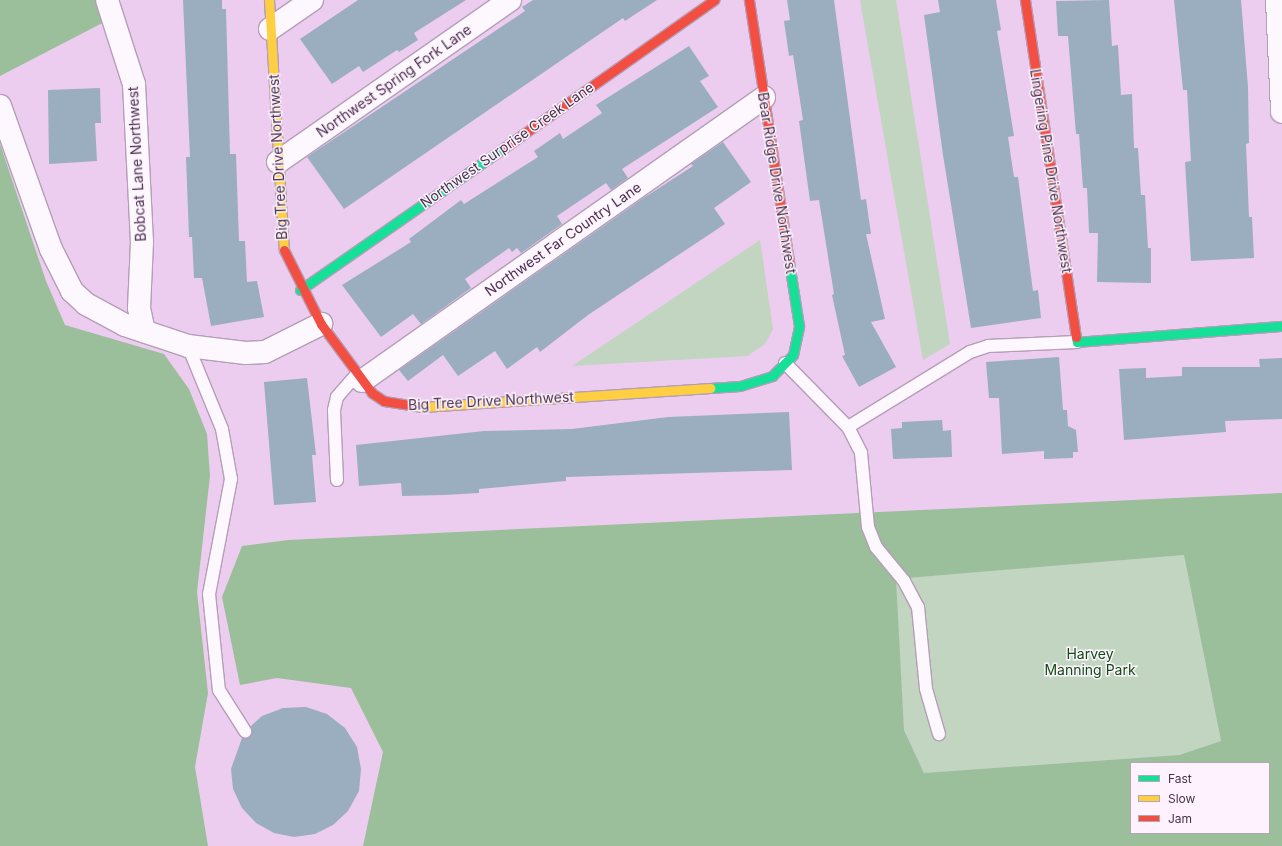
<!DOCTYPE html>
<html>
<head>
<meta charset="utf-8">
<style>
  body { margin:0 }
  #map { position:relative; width:1282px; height:846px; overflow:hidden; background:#eccdef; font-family:Inter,sans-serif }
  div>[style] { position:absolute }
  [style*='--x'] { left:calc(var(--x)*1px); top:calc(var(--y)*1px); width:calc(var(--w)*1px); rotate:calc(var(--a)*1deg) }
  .green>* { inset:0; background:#c1d5c1 }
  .forest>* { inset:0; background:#9abf9a }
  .building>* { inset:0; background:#9aaec0 }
  .roads { filter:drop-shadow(1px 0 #b59db7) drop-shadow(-1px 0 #b59db7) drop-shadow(0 1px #b59db7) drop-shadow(0 -1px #b59db7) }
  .lane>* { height:12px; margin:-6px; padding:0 6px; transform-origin:6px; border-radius:6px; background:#fcf8fd }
  .street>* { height:22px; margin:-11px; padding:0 11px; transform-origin:11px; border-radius:11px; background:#fcf8fd }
  .fast>* { height:9px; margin:-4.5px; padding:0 4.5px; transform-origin:4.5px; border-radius:4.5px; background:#16e098 }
  .slow>* { height:9px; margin:-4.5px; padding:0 4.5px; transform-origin:4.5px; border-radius:4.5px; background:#ffcf43 }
  .jam>* { height:9px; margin:-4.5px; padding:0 4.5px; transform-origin:4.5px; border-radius:4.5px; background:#f24e42 }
  span { translate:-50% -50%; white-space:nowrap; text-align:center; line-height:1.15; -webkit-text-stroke:3px #fef2ff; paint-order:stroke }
  .street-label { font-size:14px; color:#48324a }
  .park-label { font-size:14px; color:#0d4e0f }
  .legend { position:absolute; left:1130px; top:762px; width:140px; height:72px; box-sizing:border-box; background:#fef2ff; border:1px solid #b5a5b7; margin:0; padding:5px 7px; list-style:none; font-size:12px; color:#48324a }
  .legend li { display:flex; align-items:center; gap:8px; height:20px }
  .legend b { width:20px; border:1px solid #b5a5b7 }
</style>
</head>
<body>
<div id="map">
  <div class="green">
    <div style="clip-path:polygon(860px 0,896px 0,950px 344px,923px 360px)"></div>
    <div style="clip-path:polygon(760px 240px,773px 329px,765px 344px,747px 356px,572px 366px)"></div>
    <div style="clip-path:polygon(1184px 555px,1221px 741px,1179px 755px,924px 773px,904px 730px,895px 579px)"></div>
  </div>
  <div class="forest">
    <div style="clip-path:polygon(0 0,104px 0,112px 18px,0 76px)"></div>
    <div style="clip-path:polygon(0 144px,46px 281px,65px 325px,164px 354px,189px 389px,207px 434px,210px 476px,197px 592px,208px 693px,195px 767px,208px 846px,0 846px)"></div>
    <div style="clip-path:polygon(evenodd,1282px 493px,1282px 846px,363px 846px,383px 752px,351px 688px,277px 678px,240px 685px,222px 597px,242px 546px,288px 540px,1282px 493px,1184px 555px,1221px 741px,1179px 755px,924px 773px,904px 730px,896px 579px,1184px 555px,1282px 493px,1131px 763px,1269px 763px,1269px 833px,1131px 833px,1131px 763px)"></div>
  </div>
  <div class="building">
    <div style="clip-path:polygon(183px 0,222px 0,222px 9px,226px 9px,230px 154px,236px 154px,239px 241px,245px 241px,247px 282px,257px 281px,264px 317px,211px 326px,202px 278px,194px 278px,192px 237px,189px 237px,186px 157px,190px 157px)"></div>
    <div style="clip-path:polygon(358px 0,466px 0,414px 33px,418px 40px,399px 52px,397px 50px,363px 72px,359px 66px,332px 84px,300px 39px)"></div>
    <div style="clip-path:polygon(533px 0,657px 0,625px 21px,623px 18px,344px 209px,307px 157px,525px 11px,522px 7px)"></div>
    <div style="clip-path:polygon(787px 0,834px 0,861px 200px,866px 199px,871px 234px,866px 234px,885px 319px,871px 322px,896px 367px,859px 387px,842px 356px,845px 355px,832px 295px,834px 294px,819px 200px,810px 201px,799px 121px,803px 120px,793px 55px,789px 56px,784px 21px,790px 20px)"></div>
    <div style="clip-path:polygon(938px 0,996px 0,1001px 30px,997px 31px,1014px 136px,1008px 137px,1014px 177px,1018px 177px,1033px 291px,1038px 290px,1041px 318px,971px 328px,943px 155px,924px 15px,940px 12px)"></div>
    <div style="clip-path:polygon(1109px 0,1112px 46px,1118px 45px,1121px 95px,1132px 94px,1134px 148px,1138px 148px,1141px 195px,1145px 195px,1148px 248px,1151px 248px,1151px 283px,1097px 282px,1098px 233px,1089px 233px,1087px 188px,1083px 188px,1079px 134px,1076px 134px,1068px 36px,1058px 36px,1056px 1px)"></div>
    <div style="clip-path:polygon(1174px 0,1241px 0,1248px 87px,1249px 143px,1246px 144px,1249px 217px,1252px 217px,1254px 258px,1191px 261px,1185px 162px,1191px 161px,1187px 90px,1183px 90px)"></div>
    <div style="clip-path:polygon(689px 46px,709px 76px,700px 81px,718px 107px,622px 169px,628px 178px,611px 190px,606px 183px,557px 216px,562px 224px,521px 253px,517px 248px,512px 252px,509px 248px,465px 279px,471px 288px,421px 324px,413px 314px,381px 337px,342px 285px,411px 242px,409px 239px,461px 200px,464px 204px,538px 157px,534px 151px,560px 133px,563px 139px,602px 113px,596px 105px)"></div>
    <div style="clip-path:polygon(100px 88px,101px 123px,95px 123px,97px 161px,49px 164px,48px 90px)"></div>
    <div style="clip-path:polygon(723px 142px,751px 182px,714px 208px,725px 224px,588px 315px,540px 352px,537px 347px,507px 369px,495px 351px,458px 376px,443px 355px,408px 381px,399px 370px,642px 199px,693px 166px,691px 164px)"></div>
    <div style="clip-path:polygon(1059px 357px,1063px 410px,1067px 410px,1068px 426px,1076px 430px,1078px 452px,1073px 452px,1073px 458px,1044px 459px,1044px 451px,1002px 454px,999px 398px,989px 398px,986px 362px)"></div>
    <div style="clip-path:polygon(1282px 358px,1282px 419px,1225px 421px,1226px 432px,1124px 440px,1119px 369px,1146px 368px,1146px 378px,1182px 376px,1182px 367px,1260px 367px,1259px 359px)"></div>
    <div style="clip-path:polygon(307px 378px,316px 455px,312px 455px,316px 502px,274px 505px,264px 382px)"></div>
    <div style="clip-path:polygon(789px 412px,792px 470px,566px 477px,566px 481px,479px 489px,479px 493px,444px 495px,402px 496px,401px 483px,359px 486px,356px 445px,484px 431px,572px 429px,668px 417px)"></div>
    <div style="clip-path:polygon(942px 420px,943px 431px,951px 430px,952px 457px,893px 459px,891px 429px,902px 428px,902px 422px)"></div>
    <div style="clip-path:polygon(306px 707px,327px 714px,345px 728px,357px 747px,361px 769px,359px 791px,348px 811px,333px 825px,315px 834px,294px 837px,274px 833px,256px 823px,242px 808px,233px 789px,231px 769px,242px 738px,249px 737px,251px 726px,262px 716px,283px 708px)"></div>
  </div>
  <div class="roads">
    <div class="lane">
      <div style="--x:188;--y:346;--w:90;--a:67.7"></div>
      <div style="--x:222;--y:429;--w:51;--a:79.8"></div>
      <div style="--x:231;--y:479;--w:117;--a:100.8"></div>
      <div style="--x:209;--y:594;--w:97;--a:84.1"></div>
      <div style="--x:219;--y:690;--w:49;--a:57.6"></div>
      <div style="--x:785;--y:363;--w:90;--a:45.5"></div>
      <div style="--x:848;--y:427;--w:143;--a:-31.6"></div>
      <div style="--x:970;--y:352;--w:19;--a:-18"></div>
      <div style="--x:988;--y:346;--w:89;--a:-2.6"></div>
      <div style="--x:848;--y:427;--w:29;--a:63"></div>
      <div style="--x:861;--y:453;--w:74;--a:84.6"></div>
      <div style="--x:868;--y:527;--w:22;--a:68"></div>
      <div style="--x:876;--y:547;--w:44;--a:50.5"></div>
      <div style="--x:904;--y:581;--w:30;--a:62"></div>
      <div style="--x:918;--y:607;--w:82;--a:84.4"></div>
      <div style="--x:926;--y:689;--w:47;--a:73.9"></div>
      <div style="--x:337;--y:480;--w:70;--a:-92.5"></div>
      <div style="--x:334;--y:410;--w:13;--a:-77"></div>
      <div style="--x:337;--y:397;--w:30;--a:-49"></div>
    </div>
    <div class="street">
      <div style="--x:107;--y:0;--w:88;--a:72.2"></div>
      <div style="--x:134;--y:84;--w:158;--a:87.1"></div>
      <div style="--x:142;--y:242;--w:66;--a:92.6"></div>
      <div style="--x:139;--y:308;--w:24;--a:78"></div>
      <div style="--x:1277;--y:0;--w:112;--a:87.4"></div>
      <div style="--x:270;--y:29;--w:51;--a:-34.6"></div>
      <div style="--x:0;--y:106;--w:152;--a:70.4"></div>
      <div style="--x:51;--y:249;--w:47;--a:63.4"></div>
      <div style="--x:72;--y:291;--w:19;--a:43"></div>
      <div style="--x:86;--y:304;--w:44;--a:28.3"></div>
      <div style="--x:125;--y:325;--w:66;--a:18.4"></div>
      <div style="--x:188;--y:346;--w:58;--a:6.9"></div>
      <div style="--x:246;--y:353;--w:19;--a:-3"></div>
      <div style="--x:265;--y:352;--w:63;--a:-26.6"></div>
      <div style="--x:278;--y:162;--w:283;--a:-34.9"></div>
      <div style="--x:362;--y:381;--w:492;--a:-35.2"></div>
    </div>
    <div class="fast">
      <div style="--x:300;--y:290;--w:250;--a:-34.9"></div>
      <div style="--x:1076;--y:337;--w:5;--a:79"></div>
      <div style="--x:1077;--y:342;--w:206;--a:-4.5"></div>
      <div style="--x:710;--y:388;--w:30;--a:-4"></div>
      <div style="--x:740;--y:386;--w:34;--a:-17"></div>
      <div style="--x:772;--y:376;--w:30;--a:-45"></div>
      <div style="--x:793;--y:355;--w:30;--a:-78"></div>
      <div style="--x:799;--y:326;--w:65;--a:-98.9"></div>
    </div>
    <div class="slow">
      <div style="--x:269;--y:0;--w:250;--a:86.6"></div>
      <div style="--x:409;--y:405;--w:14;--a:8"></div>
      <div style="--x:423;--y:407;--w:288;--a:-3.8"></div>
    </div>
    <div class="jam">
      <div style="--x:749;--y:0;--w:265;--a:81.3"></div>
      <div style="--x:1025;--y:0;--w:341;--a:81.4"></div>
      <div style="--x:505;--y:147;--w:256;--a:-35.1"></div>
      <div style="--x:284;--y:250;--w:83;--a:63.4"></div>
      <div style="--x:321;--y:324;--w:86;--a:53.5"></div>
      <div style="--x:372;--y:393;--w:14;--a:34"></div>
      <div style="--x:384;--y:401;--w:25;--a:9"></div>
    </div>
  </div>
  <div class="street-label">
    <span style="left:394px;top:81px;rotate:-35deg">Northwest Spring Fork Lane</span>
    <span style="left:507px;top:145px;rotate:-35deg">Northwest Surprise Creek Lane</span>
    <span style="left:278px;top:157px;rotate:-93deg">Big Tree Drive Northwest</span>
    <span style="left:137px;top:164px;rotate:-93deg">Bobcat Lane Northwest</span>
    <span style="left:1051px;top:171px;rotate:81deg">Lingering Pine Drive Northwest</span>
    <span style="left:777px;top:183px;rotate:81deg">Bear Ridge Drive Northwest</span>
    <span style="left:563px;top:239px;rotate:-35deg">Northwest Far Country Lane</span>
    <span style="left:491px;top:401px;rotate:-3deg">Big Tree Drive Northwest</span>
  </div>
  <div class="park-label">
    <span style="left:1090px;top:662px">Harvey<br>Manning Park</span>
  </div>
  <ul class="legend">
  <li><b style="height:5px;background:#16e098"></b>Fast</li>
  <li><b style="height:5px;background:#ffcf43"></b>Slow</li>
  <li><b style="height:5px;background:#f24e42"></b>Jam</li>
  </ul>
</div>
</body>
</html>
